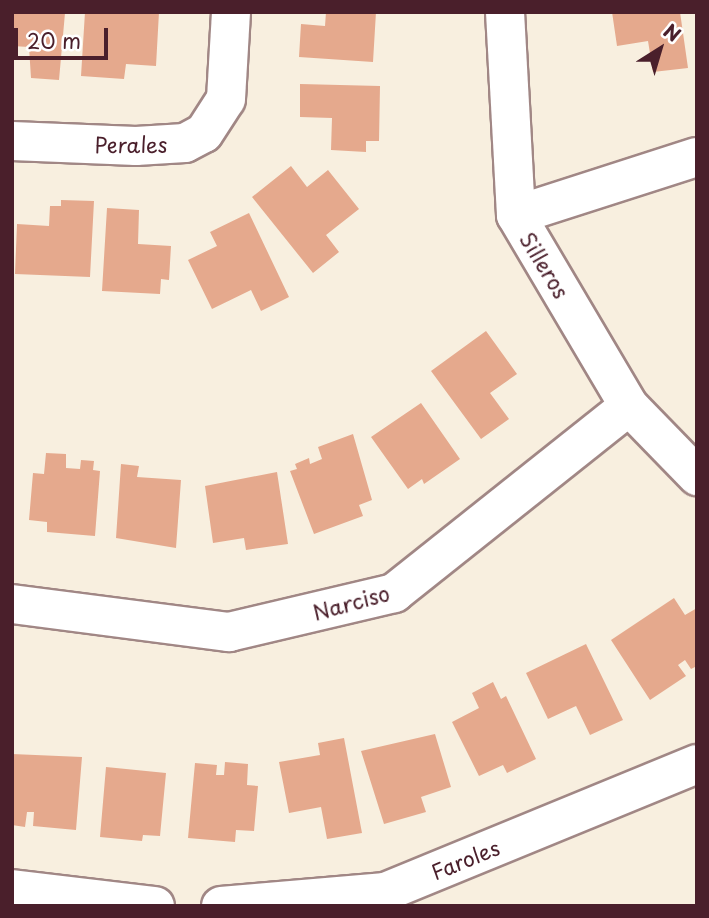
<!DOCTYPE html>
<html>
<head>
<meta charset="utf-8">
<style>
  body { margin:0 }
  #map { position:relative; width:709px; height:918px; overflow:hidden; background:#f8efdf; font-family:"Playpen Sans",sans-serif }
  div>[style] { position:absolute }
  [style*='--x'] { left:calc(var(--x)*1px); top:calc(var(--y)*1px); width:calc(var(--w)*1px); rotate:calc(var(--a)*1deg) }
  .building>* { inset:0; background:#e5a98d }
  .roads { filter:drop-shadow(2px 0 #a18785) drop-shadow(-2px 0 #a18785) drop-shadow(0 2px #a18785) drop-shadow(0 -2px #a18785) }
  .minor>* { height:38px; margin:-19px; padding:0 19px; transform-origin:19px; border-radius:19px; background:#fff }
  span { translate:-50% -50%; white-space:nowrap; text-align:center; line-height:1.15; -webkit-text-stroke:5px #fff; paint-order:stroke }
  .street-label { font-size:21px; color:#4a1f2b }
  .frame { position:absolute; inset:0; border:14px solid #4a1f2b; pointer-events:none }
  .north { position:absolute; left:625px; top:14px; width:70px; height:70px; -webkit-text-stroke:5px #fff; paint-order:stroke; rotate:37deg; font-size:19px; font-weight:700; line-height:28px; text-align:center; color:#4a1f2b }
  .north::after { content:''; display:block; margin:auto; width:24px; height:32px; background:#4a1f2b; clip-path:polygon(50% 0,100% 100%,50% 72%,0 100%) }
  .scale { position:absolute; left:14px; top:28px; width:94px; height:32px; box-sizing:border-box; border:4px solid #4a1f2b; border-top:0; padding-left:9px; font-size:21px; line-height:24px; white-space:nowrap; color:#4a1f2b; -webkit-text-stroke:5px #fff; paint-order:stroke }
</style>
</head>
<body>
<div id="map">
  <div class="building">
    <div style="clip-path:polygon(12px 12px,65px 13px,59px 80px,31px 78px,29px 47px,12px 46px)"></div>
    <div style="clip-path:polygon(85px 12px,159px 12px,156px 66px,126px 64px,124px 79px,81px 76px)"></div>
    <div style="clip-path:polygon(326px 12px,376px 12px,373px 62px,299px 57px,301px 24px,325px 26px)"></div>
    <div style="clip-path:polygon(612px 12px,680px 12px,688px 68px,653px 72px,648px 41px,617px 46px)"></div>
    <div style="clip-path:polygon(300px 84px,380px 86px,379px 141px,366px 141px,366px 152px,331px 150px,332px 118px,300px 117px)"></div>
    <div style="clip-path:polygon(291px 166px,307px 187px,328px 170px,359px 209px,326px 235px,339px 252px,313px 273px,252px 197px)"></div>
    <div style="clip-path:polygon(61px 200px,94px 201px,90px 277px,15px 274px,17px 224px,49px 226px,50px 206px,61px 206px)"></div>
    <div style="clip-path:polygon(107px 208px,139px 210px,138px 244px,171px 246px,169px 280px,161px 279px,160px 294px,102px 291px)"></div>
    <div style="clip-path:polygon(249px 213px,289px 297px,261px 311px,251px 290px,212px 309px,188px 260px,217px 246px,210px 232px)"></div>
    <div style="clip-path:polygon(486px 331px,517px 374px,490px 393px,509px 419px,481px 439px,431px 371px)"></div>
    <div style="clip-path:polygon(421px 403px,460px 459px,424px 484px,422px 479px,408px 489px,371px 437px)"></div>
    <div style="clip-path:polygon(353px 434px,372px 500px,359px 505px,363px 516px,314px 534px,290px 471px,297px 469px,295px 464px,309px 458px,310px 464px,322px 459px,318px 447px)"></div>
    <div style="clip-path:polygon(46px 453px,66px 454px,66px 468px,80px 469px,81px 460px,94px 461px,93px 470px,100px 471px,95px 536px,47px 532px,47px 522px,29px 520px,33px 473px,44px 474px)"></div>
    <div style="clip-path:polygon(121px 464px,139px 466px,137px 477px,181px 480px,176px 548px,116px 538px)"></div>
    <div style="clip-path:polygon(277px 472px,288px 544px,246px 550px,244px 538px,213px 543px,205px 486px)"></div>
    <div style="clip-path:polygon(674px 598px,685px 615px,697px 608px,697px 666px,691px 669px,685px 660px,678px 665px,686px 676px,650px 700px,611px 640px)"></div>
    <div style="clip-path:polygon(586px 644px,623px 720px,590px 735px,576px 706px,548px 719px,526px 673px)"></div>
    <div style="clip-path:polygon(493px 682px,501px 699px,506px 696px,536px 759px,507px 773px,503px 765px,479px 776px,452px 722px,479px 708px,472px 693px)"></div>
    <div style="clip-path:polygon(435px 734px,451px 787px,421px 797px,426px 812px,384px 824px,361px 751px)"></div>
    <div style="clip-path:polygon(344px 738px,362px 833px,327px 839px,321px 807px,289px 813px,279px 762px,320px 755px,318px 743px)"></div>
    <div style="clip-path:polygon(12px 754px,82px 757px,76px 830px,33px 826px,34px 812px,27px 812px,25px 827px,12px 825px)"></div>
    <div style="clip-path:polygon(225px 762px,248px 764px,247px 785px,258px 786px,254px 831px,236px 830px,235px 842px,188px 838px,195px 763px,217px 765px,216px 775px,224px 775px)"></div>
    <div style="clip-path:polygon(106px 767px,166px 773px,160px 836px,143px 835px,142px 841px,100px 837px)"></div>
  </div>
  <div class="roads">
    <div class="minor">
      <div style="--x:505;--y:12;--w:203;--a:86.9"></div>
      <div style="--x:516;--y:215;--w:222;--a:59.4"></div>
      <div style="--x:629;--y:406;--w:98;--a:45.8"></div>
      <div style="--x:12;--y:141;--w:124;--a:2.3"></div>
      <div style="--x:136;--y:146;--w:49;--a:-3.5"></div>
      <div style="--x:185;--y:143;--w:21;--a:-28"></div>
      <div style="--x:204;--y:133;--w:40;--a:-57.1"></div>
      <div style="--x:226;--y:99;--w:87;--a:-86.7"></div>
      <div style="--x:516;--y:215;--w:190;--a:-17.8"></div>
      <div style="--x:12;--y:604;--w:219;--a:7.4"></div>
      <div style="--x:229;--y:632;--w:170;--a:-13.3"></div>
      <div style="--x:394;--y:593;--w:300;--a:-38.5"></div>
      <div style="--x:12;--y:889;--w:144;--a:6.8"></div>
      <div style="--x:221;--y:906;--w:165;--a:-4.9"></div>
      <div style="--x:385;--y:892;--w:337;--a:-22.3"></div>
    </div>
  </div>
  <div class="street-label">
    <span style="left:131px;top:144px">Perales</span>
    <span style="left:545px;top:265px;rotate:59deg">Silleros</span>
    <span style="left:351px;top:602px;rotate:-15deg">Narciso</span>
    <span style="left:465px;top:859px;rotate:-22deg">Faroles</span>
  </div>
  <div class="frame"></div>
  <div class="north">N</div>
  <div class="scale">20 m</div>
</div>
</body>
</html>
